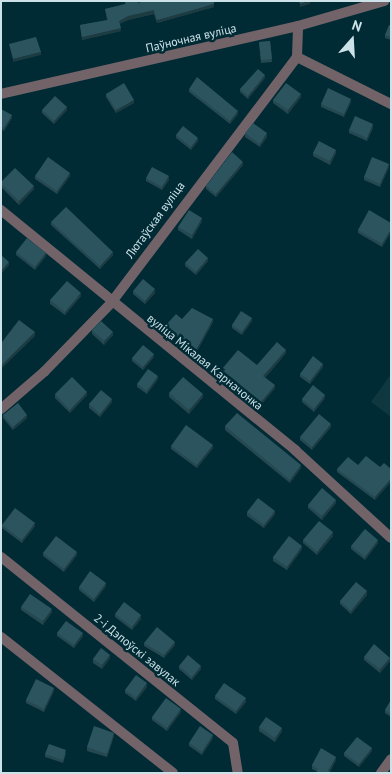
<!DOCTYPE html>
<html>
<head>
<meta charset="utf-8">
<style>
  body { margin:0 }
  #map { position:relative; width:392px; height:774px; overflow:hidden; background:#002b35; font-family:"PT Sans",sans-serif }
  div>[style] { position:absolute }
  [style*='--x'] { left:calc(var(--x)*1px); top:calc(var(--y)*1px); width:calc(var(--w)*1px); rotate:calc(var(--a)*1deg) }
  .built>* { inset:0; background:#0e3740 }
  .street>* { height:10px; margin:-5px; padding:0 5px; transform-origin:5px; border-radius:5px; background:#726369 }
  .wall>* { inset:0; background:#254851 }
  .shaded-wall>* { inset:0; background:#1e3b42 }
  .building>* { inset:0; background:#2b545e }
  span { translate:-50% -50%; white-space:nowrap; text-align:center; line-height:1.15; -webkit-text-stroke:5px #002b35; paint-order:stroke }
  .street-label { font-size:12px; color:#cce2e8 }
  .frame { position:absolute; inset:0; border:2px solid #cce2e8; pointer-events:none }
  .north { position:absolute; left:327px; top:15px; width:50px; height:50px; -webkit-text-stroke:4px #002b35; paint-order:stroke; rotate:19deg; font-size:14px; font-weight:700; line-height:20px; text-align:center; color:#cce2e8 }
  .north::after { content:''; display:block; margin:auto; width:18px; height:22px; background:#cce2e8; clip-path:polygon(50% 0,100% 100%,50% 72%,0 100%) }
</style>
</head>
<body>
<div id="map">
  <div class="built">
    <div style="clip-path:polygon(391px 374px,391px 417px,371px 402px)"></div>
  </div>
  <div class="street">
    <div style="--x:297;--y:57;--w:105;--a:26.6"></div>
    <div style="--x:1;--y:94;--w:305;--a:-12.9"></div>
    <div style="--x:298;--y:26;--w:90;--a:-16.2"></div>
    <div style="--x:1;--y:210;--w:380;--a:39.2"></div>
    <div style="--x:295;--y:450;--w:130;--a:42.5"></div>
    <div style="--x:1;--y:409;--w:57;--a:-40.7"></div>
    <div style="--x:44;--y:372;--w:96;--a:-45.8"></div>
    <div style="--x:111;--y:303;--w:308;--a:-52.9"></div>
    <div style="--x:297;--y:57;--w:31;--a:-88"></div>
    <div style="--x:1;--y:557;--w:297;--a:38.7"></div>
    <div style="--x:233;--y:743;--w:30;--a:81"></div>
    <div style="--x:1;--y:637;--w:219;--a:38.3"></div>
    <div style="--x:381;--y:773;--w:17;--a:-54"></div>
  </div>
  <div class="wall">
    <div style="clip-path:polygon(125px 1px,138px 1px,138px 3px,214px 7px,157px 23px,154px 14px,128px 20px,119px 24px,121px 31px,82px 40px,80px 25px,107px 20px,105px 9px,125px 4px)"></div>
    <div style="clip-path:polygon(391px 26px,391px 40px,385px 38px,385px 35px)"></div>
    <div style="clip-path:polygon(270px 41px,272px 62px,261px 63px,259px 42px)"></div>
    <div style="clip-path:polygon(265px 78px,248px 99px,240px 92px,240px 89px)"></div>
    <div style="clip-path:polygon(189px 89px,238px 114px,230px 124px,189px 92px)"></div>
    <div style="clip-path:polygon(106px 94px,134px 103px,116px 113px,106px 97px)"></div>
    <div style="clip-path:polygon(301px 97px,288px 114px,273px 103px,273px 100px)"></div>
    <div style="clip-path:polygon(351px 102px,344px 117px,321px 107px,321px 104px)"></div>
    <div style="clip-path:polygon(1px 109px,12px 118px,4px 131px,1px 129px)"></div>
    <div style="clip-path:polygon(42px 110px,67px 110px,54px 124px,42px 113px)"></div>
    <div style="clip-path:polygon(373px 128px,367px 141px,349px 133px,349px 130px)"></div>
    <div style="clip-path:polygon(245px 133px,267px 137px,260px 147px,245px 137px)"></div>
    <div style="clip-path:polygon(176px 135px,198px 141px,191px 150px,176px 138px)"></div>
    <div style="clip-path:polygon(313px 153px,336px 153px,330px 165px,313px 156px)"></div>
    <div style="clip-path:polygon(243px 165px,216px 197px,206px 189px,206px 186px)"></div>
    <div style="clip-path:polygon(389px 167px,380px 187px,364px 180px,364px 177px)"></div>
    <div style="clip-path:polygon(35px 176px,70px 176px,57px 194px,35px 179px)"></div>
    <div style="clip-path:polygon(146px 178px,169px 180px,162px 190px,146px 181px)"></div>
    <div style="clip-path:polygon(1px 182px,34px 189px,19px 205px,1px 187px)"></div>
    <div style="clip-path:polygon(202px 221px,192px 239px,178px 230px,178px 227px)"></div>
    <div style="clip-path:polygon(51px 222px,113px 255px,100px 269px,51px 225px)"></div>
    <div style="clip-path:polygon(391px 223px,391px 232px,382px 247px,358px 233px,358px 230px)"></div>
    <div style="clip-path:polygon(16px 252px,46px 256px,35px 270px,16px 255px)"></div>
    <div style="clip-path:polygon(208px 261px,196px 275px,185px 266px,185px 263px)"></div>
    <div style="clip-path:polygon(133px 291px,155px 293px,145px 304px,133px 294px)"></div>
    <div style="clip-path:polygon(81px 296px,65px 315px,50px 304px,50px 300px)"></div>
    <div style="clip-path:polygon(182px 319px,213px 322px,196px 353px,166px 328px,166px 325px)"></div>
    <div style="clip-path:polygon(252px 321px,242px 335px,232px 328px,232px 325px)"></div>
    <div style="clip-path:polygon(92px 330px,113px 335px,104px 345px,92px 334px)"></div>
    <div style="clip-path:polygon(286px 353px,265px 378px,275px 388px,261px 405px,222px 372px,222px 369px,257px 365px)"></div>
    <div style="clip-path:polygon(154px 357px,143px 370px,132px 361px,132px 358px)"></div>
    <div style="clip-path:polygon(323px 367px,310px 384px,300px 377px,300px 374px)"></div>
    <div style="clip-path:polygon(158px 379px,147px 394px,137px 387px,137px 384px)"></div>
    <div style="clip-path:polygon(169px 393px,203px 397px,189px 414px,169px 397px)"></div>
    <div style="clip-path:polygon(55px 394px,87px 395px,70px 413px,55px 398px)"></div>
    <div style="clip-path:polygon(325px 398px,314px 412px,302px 402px,302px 399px)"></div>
    <div style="clip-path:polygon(112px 402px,100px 417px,89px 408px,89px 404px)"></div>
    <div style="clip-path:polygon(3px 415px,27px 418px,13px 430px,3px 418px)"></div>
    <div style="clip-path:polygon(225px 426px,301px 468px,290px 483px,225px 430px)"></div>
    <div style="clip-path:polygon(331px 427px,312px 450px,300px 440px,300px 437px)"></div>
    <div style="clip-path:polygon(171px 446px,213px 448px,197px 468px,171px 449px)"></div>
    <div style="clip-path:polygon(358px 465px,380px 467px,375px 500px,337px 472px,337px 469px)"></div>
    <div style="clip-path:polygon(336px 503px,322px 520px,308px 508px,308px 505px)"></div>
    <div style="clip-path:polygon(247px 512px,275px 514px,264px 528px,247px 516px)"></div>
    <div style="clip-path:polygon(2px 525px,35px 526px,22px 543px,2px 528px)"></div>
    <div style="clip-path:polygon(333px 536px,317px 555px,303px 543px,303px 540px)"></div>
    <div style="clip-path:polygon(378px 543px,365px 560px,351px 549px,351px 546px)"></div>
    <div style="clip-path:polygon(302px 549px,287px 570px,273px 561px,273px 557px)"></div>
    <div style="clip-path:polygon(43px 553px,77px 555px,64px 572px,43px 556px)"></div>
    <div style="clip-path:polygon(106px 586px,94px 602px,79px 590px,79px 587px)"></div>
    <div style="clip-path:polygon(367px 595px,351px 614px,340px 604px,340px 601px)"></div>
    <div style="clip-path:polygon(21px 607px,52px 612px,43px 625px,21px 610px)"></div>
    <div style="clip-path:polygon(115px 614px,141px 619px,132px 630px,115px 617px)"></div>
    <div style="clip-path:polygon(57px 633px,83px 636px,74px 648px,57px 636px)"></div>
    <div style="clip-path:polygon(144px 643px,175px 645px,164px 658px,144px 646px)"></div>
    <div style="clip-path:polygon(364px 657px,390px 661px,380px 673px,364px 660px)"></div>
    <div style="clip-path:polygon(110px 658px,102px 669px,93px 663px,93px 659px)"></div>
    <div style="clip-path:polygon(179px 666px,201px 669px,192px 680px,179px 669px)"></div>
    <div style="clip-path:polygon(147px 687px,136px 701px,125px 693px,125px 690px)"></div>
    <div style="clip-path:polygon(54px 691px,44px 712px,26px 703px,26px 700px)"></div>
    <div style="clip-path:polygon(215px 696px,246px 702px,236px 714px,215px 699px)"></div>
    <div style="clip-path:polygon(391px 700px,391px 717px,385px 713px,385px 710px)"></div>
    <div style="clip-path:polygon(181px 712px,167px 731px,152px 720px,152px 717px)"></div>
    <div style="clip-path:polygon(259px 727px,282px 731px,275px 742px,259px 731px)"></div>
    <div style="clip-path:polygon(114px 736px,107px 757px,87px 751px,87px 747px)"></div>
    <div style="clip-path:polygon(213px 738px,202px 755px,189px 746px,189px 743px)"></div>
    <div style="clip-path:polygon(372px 751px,359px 767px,344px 756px,344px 753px)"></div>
    <div style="clip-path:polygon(66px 753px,63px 763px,45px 757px,45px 754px)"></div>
    <div style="clip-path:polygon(336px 760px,330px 772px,316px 771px,312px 769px,312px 765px)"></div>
  </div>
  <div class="shaded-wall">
    <div style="clip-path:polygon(310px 1px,310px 4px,300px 7px,300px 4px)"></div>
    <div style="clip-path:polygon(214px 4px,214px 7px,157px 23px,157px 20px)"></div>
    <div style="clip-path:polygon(154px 10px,154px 14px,128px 20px,119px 24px,119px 21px,128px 16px)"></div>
    <div style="clip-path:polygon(121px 28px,121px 31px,82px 40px,82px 37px)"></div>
    <div style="clip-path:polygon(41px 52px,41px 55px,13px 62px,13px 59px)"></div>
    <div style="clip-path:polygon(265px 75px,265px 78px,248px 99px,248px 96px)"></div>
    <div style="clip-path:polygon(301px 94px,301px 97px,288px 114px,288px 110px)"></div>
    <div style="clip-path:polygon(351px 99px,351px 102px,344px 117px,344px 114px)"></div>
    <div style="clip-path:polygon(134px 100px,134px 103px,116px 113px,116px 110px)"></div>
    <div style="clip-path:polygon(67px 107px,67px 110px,54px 124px,54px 121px)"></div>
    <div style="clip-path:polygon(238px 111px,238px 114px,230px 124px,230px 121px)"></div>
    <div style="clip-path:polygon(12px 115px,12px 118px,4px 131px,4px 128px)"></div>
    <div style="clip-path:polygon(373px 124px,373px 128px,367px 141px,367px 138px)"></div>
    <div style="clip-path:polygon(267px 133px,267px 137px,260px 147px,260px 144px)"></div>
    <div style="clip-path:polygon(198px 138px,198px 141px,191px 150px,191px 147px)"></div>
    <div style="clip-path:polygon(336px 150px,336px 153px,330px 165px,330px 161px)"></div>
    <div style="clip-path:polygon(243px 162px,243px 165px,216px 197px,216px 194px)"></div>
    <div style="clip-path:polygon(389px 164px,389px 167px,380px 187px,380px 184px)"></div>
    <div style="clip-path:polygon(70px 173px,70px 176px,57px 194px,57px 191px)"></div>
    <div style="clip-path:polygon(169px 176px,169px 180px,162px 190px,162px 187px)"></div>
    <div style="clip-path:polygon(34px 186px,34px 189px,19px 205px,19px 201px)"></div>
    <div style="clip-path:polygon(202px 218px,202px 221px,192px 239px,192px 235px)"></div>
    <div style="clip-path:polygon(391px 229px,391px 232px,382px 247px,382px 244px)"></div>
    <div style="clip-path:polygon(113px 252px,113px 255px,100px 269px,100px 266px)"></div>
    <div style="clip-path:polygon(46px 253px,46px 256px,35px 270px,35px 267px)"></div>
    <div style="clip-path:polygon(208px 258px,208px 261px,196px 275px,196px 272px)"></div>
    <div style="clip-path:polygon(9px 262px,9px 265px,1px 274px,1px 271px)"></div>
    <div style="clip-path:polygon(155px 289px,155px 293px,145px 304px,145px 301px)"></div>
    <div style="clip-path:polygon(81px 293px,81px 296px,65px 315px,65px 312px)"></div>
    <div style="clip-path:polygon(252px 318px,252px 321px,242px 335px,242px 332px)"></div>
    <div style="clip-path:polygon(213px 319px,213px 322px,196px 353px,196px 350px)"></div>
    <div style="clip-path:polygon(35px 332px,35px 336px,1px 369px,1px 366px)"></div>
    <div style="clip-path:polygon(113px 332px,113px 335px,104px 345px,104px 341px)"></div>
    <div style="clip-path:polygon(286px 350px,286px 353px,263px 380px,263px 376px)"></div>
    <div style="clip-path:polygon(154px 354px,154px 357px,143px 370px,143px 367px)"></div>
    <div style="clip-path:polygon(323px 364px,323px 367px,310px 384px,310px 381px)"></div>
    <div style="clip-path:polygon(158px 376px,158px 379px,147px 394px,147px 391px)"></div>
    <div style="clip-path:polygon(275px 385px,275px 388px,261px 405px,261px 402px)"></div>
    <div style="clip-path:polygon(87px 392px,87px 395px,70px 413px,70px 410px)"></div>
    <div style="clip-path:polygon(203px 394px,203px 397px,189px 414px,189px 410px)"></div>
    <div style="clip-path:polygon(325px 395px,325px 398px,314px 412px,314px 409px)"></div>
    <div style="clip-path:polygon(112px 399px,112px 402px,100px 417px,100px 414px)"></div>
    <div style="clip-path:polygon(27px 415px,27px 418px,13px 430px,13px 427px)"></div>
    <div style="clip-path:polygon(331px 424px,331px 427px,312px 450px,312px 447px)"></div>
    <div style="clip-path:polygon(213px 445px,213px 448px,197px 468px,197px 465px)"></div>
    <div style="clip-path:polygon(301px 465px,301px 468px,290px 483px,290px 480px)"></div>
    <div style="clip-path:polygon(391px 479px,391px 482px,375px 500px,375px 497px)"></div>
    <div style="clip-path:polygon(336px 500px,336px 503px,322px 520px,322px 516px)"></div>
    <div style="clip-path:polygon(275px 511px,275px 514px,264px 528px,264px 525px)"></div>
    <div style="clip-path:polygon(35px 523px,35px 526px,22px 543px,22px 540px)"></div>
    <div style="clip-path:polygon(333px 532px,333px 536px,317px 555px,317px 552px)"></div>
    <div style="clip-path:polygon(378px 540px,378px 543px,365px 560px,365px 557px)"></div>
    <div style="clip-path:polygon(302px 546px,302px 549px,287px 570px,287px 567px)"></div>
    <div style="clip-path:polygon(77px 552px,77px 555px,64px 572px,64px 569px)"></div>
    <div style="clip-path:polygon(106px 583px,106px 586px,94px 602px,94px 599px)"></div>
    <div style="clip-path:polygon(367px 591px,367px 595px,351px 614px,351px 611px)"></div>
    <div style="clip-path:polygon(52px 609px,52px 612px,43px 625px,43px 621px)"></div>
    <div style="clip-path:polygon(141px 615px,141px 619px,132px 630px,132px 627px)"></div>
    <div style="clip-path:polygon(83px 633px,83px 636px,74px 648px,74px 645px)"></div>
    <div style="clip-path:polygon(175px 642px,175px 645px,164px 658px,164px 655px)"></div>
    <div style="clip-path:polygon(110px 655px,110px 658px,102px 669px,102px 665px)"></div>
    <div style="clip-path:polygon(390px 658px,390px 661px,380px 673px,380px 669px)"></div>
    <div style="clip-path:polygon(201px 666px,201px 669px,192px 680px,192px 677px)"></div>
    <div style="clip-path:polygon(147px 683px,147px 687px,136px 701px,136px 698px)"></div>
    <div style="clip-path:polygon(54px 688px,54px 691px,44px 712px,44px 709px)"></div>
    <div style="clip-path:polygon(246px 698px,246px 702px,236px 714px,236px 711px)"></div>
    <div style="clip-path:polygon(181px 709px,181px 712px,167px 731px,167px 728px)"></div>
    <div style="clip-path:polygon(282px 728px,282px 731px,275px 742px,275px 738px)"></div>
    <div style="clip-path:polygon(114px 733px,114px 736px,107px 757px,107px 754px)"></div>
    <div style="clip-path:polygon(213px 735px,213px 738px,202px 755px,202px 752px)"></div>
    <div style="clip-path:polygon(372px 748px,372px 751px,359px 767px,359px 764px)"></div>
    <div style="clip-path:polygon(336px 757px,336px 760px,329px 773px,328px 771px)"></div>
  </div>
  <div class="building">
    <div style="clip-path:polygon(125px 1px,138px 1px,138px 3px,143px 1px,214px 1px,214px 4px,157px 20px,154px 10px,128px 16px,119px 21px,121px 28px,82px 37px,80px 25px,108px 20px,105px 9px,126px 4px)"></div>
    <div style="clip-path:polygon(299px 1px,309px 1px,300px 4px)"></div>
    <div style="clip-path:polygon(389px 25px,391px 26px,391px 37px,385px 35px)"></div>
    <div style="clip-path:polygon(36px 37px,41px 52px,13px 59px,9px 44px)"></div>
    <div style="clip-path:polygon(270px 41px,272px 59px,261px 60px,259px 42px)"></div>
    <div style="clip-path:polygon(258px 69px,265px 75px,248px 96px,240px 89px)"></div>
    <div style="clip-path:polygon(197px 77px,238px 111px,230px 121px,189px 89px)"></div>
    <div style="clip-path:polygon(124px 83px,134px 100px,116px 110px,106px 94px)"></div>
    <div style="clip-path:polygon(286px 83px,301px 94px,288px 110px,273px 100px)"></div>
    <div style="clip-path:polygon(328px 88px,351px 99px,344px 114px,321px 104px)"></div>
    <div style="clip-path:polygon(55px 96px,67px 107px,54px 121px,42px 110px)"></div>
    <div style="clip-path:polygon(1px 109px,12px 115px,4px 128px,1px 126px)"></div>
    <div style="clip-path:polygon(355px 116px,373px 124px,367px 138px,349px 130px)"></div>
    <div style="clip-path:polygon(253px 123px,267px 133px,260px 144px,245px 133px)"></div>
    <div style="clip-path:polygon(183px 126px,198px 138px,191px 147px,176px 135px)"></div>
    <div style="clip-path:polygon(319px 141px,336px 150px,330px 161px,313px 153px)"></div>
    <div style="clip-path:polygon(232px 152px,243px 162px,216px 194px,206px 186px)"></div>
    <div style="clip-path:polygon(48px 157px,70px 173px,57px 191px,35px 176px)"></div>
    <div style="clip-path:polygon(372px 157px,389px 164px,380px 184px,364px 177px)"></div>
    <div style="clip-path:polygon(152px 167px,169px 176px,162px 187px,146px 178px)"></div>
    <div style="clip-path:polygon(15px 168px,34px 186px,19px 201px,1px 184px,1px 182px)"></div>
    <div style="clip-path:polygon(66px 207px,113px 252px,100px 266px,51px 222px)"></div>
    <div style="clip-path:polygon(189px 210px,202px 218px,192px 235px,178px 227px)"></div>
    <div style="clip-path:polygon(369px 210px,391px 223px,391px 229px,382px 244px,358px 230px)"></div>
    <div style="clip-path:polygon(27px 238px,46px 253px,35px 267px,16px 252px)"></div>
    <div style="clip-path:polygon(198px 249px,208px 258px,196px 272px,185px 263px)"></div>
    <div style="clip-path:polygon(1px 255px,9px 262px,1px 271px)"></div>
    <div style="clip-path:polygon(143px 279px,155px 289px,145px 301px,133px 291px)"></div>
    <div style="clip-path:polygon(67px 281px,81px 293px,65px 312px,50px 300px)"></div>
    <div style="clip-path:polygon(192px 308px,213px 319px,196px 350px,166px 325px,176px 314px,182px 319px)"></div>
    <div style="clip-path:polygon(241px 311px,252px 318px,242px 332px,232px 325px)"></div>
    <div style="clip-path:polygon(19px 320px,35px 332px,1px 366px,1px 341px,2px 342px)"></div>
    <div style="clip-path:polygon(101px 321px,113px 332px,104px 341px,92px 330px)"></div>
    <div style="clip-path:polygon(277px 342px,286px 350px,263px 376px,275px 385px,261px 402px,222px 369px,238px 350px,257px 365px)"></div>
    <div style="clip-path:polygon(143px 345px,154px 354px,143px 367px,132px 358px)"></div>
    <div style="clip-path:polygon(313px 356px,323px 364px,310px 381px,300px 374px)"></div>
    <div style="clip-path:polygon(148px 369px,158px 376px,147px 391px,137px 384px)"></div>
    <div style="clip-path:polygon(72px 377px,87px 392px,70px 410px,55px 394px)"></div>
    <div style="clip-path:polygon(183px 377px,203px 394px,189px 410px,169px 393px)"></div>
    <div style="clip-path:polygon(313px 385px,325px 395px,314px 409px,302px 399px)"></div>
    <div style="clip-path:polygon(101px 390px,112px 399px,100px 414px,89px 404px)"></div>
    <div style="clip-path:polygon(18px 403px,27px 415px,13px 427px,3px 415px)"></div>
    <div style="clip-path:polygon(237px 413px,301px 465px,290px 480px,225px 426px)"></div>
    <div style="clip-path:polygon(319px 414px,331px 424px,312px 447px,300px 437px)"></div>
    <div style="clip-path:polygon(186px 425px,213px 445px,197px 465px,171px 446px)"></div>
    <div style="clip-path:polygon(366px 456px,380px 467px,384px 463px,391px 469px,391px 479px,375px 497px,337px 469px,348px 457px,358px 465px)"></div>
    <div style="clip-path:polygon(322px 488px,336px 500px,322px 516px,308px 505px)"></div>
    <div style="clip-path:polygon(258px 498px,275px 511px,264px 525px,247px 512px)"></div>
    <div style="clip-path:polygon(15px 508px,35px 523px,22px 540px,2px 525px)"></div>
    <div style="clip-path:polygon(319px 521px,333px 532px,317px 552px,303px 540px)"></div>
    <div style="clip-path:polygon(365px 529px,378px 540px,365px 557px,351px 546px)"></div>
    <div style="clip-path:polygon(56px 536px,77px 552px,64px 569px,43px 553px)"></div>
    <div style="clip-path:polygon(289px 536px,302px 546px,287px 567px,273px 557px)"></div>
    <div style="clip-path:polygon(90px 571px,106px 583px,94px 599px,79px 587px)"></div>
    <div style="clip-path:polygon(356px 582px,367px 591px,351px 611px,340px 601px)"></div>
    <div style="clip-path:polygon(30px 594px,52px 609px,43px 621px,21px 607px)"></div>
    <div style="clip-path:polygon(124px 602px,141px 615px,132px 627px,115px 614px)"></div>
    <div style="clip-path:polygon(66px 621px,83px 633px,74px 645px,57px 633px)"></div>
    <div style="clip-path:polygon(157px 627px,175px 642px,164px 655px,144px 643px)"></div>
    <div style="clip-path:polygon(374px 644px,390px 658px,380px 669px,364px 657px)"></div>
    <div style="clip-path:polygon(101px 648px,110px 655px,102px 665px,93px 659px)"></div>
    <div style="clip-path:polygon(188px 655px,201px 666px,192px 677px,179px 666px)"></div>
    <div style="clip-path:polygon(136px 675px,147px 683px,136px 698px,125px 690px)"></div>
    <div style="clip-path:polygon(36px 679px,54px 688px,44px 709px,26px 700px)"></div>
    <div style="clip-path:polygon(224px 683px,246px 698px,236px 711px,215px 696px)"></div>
    <div style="clip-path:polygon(166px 698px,181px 709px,167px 728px,152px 717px)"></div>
    <div style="clip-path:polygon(391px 700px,391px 714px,385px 710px)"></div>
    <div style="clip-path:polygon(266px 717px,282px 728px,275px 738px,259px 727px)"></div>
    <div style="clip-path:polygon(94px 726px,114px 733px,107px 754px,87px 747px)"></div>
    <div style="clip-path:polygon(200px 726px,213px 735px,202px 752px,189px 743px)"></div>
    <div style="clip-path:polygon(357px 737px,372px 748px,359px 764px,344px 753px)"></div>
    <div style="clip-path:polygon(49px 744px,66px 750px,63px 760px,45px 754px)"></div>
    <div style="clip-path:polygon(321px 748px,336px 757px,328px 771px,332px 773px,316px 773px,318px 769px,312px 765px)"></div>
  </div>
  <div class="street-label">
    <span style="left:191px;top:38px;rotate:-13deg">Паўночная вуліца</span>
    <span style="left:155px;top:220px;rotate:-54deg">Лютаўская вуліца</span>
    <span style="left:205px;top:362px;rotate:39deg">вуліца Мікалая Карначонка</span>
    <span style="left:137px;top:650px;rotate:39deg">2-і Дэпоўскі завулак</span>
  </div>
  <div class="frame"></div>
  <div class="north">N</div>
</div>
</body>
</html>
